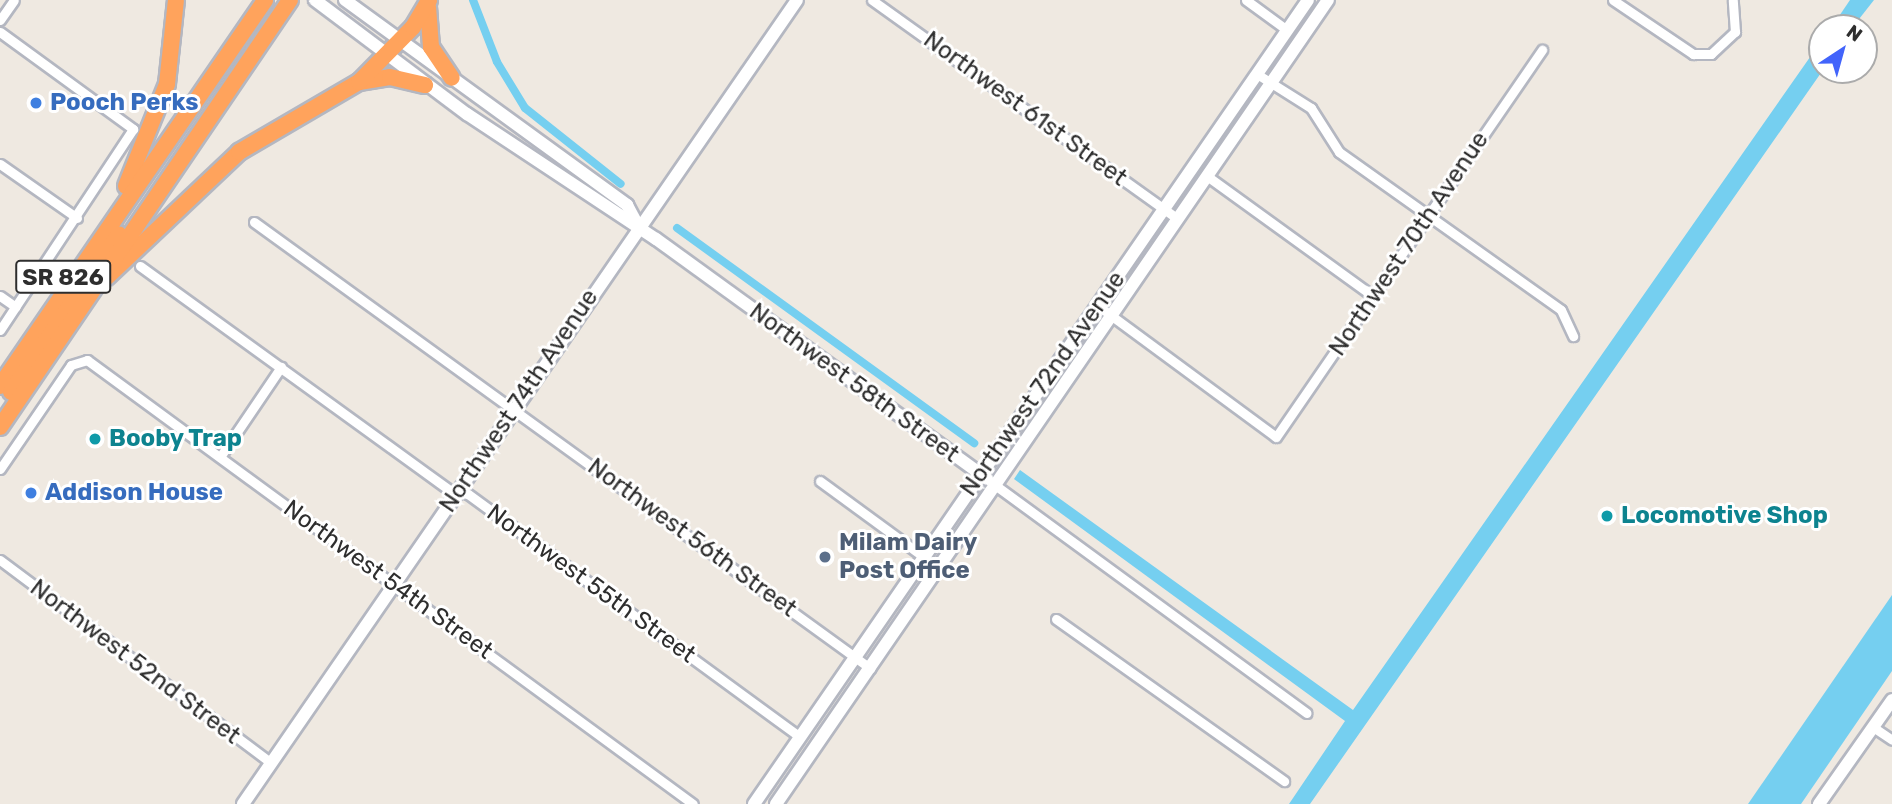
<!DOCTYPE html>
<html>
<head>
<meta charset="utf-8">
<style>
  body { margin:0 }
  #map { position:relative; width:1892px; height:804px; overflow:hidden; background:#efe9e1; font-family:Rubik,sans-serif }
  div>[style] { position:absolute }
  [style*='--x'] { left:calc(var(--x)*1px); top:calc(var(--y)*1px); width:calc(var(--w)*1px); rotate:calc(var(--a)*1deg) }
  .water>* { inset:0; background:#75cff0 }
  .canal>* { height:8px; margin:-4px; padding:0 4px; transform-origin:4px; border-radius:4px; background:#75cff0 }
  .roads { filter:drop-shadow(2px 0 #b4b7c1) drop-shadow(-2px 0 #b4b7c1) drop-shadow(0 2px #b4b7c1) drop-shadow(0 -2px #b4b7c1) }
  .street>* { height:9px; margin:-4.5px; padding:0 4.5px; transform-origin:4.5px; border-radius:4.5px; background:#fff }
  .secondary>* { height:12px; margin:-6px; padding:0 6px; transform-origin:6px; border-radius:6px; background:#fff }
  .highway>* { height:16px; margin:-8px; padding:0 8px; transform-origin:8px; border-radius:8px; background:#ffa35c }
  .dots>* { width:19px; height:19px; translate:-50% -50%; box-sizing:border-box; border:4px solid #fff; border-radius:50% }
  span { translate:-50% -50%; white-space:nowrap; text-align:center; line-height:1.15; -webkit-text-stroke:6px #fff; paint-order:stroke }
  .shield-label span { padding:2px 5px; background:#fff; border:2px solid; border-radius:5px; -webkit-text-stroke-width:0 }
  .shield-label { font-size:23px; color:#2e2e2e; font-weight:700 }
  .shop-label { font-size:24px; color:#366cbe; font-weight:700 }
  .left { translate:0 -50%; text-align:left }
  .street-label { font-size:24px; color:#2e2e2e }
  .culture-label { font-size:24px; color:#0d838f; font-weight:700 }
  .service-label { font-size:24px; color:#4e5e75; font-weight:700 }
  .north { position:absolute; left:1808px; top:14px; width:70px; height:70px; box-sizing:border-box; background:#fff; border:2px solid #ababab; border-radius:50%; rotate:36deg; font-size:19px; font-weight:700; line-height:28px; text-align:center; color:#2e2e2e }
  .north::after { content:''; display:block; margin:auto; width:24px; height:32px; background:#4264fb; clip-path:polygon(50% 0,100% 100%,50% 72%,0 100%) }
</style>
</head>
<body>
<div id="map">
  <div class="water">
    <div style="clip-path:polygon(1850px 0,1874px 0,1852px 28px,1831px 28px)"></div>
    <div style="clip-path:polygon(1822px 40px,1823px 70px,1310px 804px,1289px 804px,1345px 721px,1014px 479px,1020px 470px,1353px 710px)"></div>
    <div style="clip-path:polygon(1892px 595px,1892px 671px,1801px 804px,1748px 804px)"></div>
  </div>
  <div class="canal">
    <div style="--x:473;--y:0;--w:66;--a:68.8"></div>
    <div style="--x:497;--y:62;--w:54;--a:58.7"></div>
    <div style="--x:525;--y:108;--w:122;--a:38.4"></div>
    <div style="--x:677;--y:228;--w:367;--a:35.9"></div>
  </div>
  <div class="roads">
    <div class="street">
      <div style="--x:872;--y:0;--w:376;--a:35.6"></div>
      <div style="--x:1246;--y:0;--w:51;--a:36.2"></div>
      <div style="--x:1613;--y:0;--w:97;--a:34"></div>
      <div style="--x:1693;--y:54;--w:18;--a:0"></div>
      <div style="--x:1711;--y:54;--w:33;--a:-43"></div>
      <div style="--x:1735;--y:32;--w:32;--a:-94"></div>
      <div style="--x:0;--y:20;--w:24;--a:-55"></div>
      <div style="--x:0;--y:32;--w:165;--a:36.1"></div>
      <div style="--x:133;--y:129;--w:241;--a:123.5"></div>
      <div style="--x:1257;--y:74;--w:64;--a:32.2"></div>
      <div style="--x:1311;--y:108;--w:52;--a:57.5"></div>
      <div style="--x:1339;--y:152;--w:272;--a:35.4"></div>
      <div style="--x:1561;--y:310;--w:29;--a:65"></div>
      <div style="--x:0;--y:164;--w:94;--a:35"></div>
      <div style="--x:1207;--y:176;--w:205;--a:35.9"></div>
      <div style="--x:254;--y:222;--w:761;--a:35.91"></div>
      <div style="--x:140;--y:266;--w:382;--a:35.9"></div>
      <div style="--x:449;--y:490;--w:19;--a:12"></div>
      <div style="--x:468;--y:494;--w:411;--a:36.2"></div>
      <div style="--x:0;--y:296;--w:19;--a:35"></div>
      <div style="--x:1097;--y:305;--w:222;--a:36.4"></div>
      <div style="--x:1276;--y:437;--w:470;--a:-55.5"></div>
      <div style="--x:220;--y:457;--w:109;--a:-55.9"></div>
      <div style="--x:0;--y:469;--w:126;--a:-55.7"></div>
      <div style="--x:71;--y:365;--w:17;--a:-17"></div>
      <div style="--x:87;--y:360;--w:751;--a:36.23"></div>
      <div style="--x:820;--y:481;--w:129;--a:36.2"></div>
      <div style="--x:995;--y:485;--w:386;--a:36.2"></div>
      <div style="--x:0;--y:560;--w:339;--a:36.8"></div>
      <div style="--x:1056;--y:619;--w:280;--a:35.4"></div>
      <div style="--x:1873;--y:727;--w:23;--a:34"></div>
    </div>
    <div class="secondary">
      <div style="--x:315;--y:0;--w:190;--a:36.9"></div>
      <div style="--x:467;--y:114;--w:227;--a:33.5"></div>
      <div style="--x:656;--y:239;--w:409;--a:35.9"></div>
      <div style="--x:345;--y:0;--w:349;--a:36"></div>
      <div style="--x:627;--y:205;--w:24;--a:62"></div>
      <div style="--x:243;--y:804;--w:976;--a:-55.43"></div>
      <div style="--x:754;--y:804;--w:976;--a:-55.43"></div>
      <div style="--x:776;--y:804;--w:975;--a:-55.53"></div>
      <div style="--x:1819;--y:804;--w:127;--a:-54.9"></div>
    </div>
    <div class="highway">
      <div style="--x:428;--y:7;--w:40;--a:85.7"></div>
      <div style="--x:431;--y:47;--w:37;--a:56"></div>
      <div style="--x:359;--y:82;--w:31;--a:-9"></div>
      <div style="--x:390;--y:77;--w:36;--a:13"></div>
      <div style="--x:126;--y:186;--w:110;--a:-68.1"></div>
      <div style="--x:167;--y:84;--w:84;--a:-83.9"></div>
      <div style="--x:107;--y:277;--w:182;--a:-43.4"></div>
      <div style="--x:239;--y:152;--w:139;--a:-30.3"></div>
      <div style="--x:359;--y:82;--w:77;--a:-45.5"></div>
      <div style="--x:413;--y:27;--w:31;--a:-59"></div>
      <div style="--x:0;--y:386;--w:468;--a:-55.5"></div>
      <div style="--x:11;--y:392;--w:191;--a:-55.6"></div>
      <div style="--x:0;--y:427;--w:516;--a:-55.82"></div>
    </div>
  </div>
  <div class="dots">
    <div style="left:36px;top:103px;background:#3f7fe0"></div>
    <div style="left:95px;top:439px;background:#0f9aa8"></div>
    <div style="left:31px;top:493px;background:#3f7fe0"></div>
    <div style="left:1607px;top:516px;background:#0f9aa8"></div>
    <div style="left:825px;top:557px;background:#5c6f8a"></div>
  </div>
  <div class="shield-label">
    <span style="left:63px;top:277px">SR 826</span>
  </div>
  <div class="shop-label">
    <span class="left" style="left:50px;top:103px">Pooch Perks</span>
    <span class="left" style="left:45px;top:493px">Addison House</span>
  </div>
  <div class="street-label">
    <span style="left:1025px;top:109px;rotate:36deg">Northwest 61st Street</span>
    <span style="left:1409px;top:244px;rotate:-56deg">Northwest 70th Avenue</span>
    <span style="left:854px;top:383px;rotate:36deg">Northwest 58th Street</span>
    <span style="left:1043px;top:384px;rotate:-55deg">Northwest 72nd Avenue</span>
    <span style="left:519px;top:401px;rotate:-56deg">Northwest 74th Avenue</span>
    <span style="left:692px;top:538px;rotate:36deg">Northwest 56th Street</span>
    <span style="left:388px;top:580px;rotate:36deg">Northwest 54th Street</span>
    <span style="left:591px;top:584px;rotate:36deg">Northwest 55th Street</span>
    <span style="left:135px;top:662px;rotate:37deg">Northwest 52nd Street</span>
  </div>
  <div class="culture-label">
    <span class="left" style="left:109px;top:439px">Booby Trap</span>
    <span class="left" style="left:1621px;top:516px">Locomotive Shop</span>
  </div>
  <div class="service-label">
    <span class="left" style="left:839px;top:557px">Milam Dairy<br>Post Office</span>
  </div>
  <div class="north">N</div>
</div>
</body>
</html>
